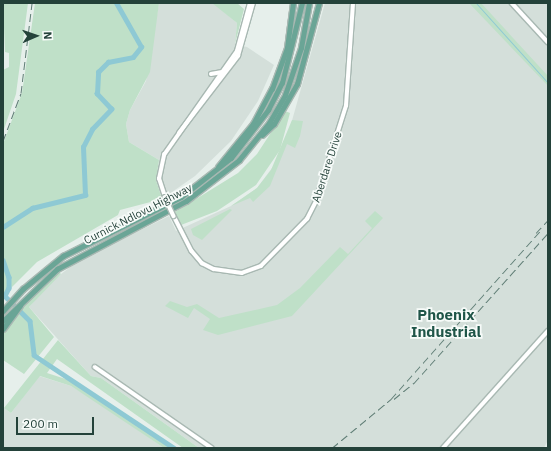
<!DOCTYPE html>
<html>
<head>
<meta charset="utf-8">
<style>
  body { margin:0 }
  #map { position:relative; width:551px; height:451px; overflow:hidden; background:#e6efeb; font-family:"IBM Plex Sans",sans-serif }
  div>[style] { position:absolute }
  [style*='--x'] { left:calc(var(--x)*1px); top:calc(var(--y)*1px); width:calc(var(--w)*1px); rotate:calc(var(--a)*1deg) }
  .built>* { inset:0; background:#d4dfda }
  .green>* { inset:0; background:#bfe0c8 }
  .stream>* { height:1px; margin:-0.5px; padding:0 0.5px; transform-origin:0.5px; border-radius:0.5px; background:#8ec9d4 }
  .river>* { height:4.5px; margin:-2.25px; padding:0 2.25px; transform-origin:2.25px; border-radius:2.25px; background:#8ec9d4 }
  .roads { filter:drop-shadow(1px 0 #a8b8b2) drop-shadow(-1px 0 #a8b8b2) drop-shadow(0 1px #a8b8b2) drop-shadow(0 -1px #a8b8b2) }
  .minor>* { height:3.5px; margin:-1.75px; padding:0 1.75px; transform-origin:1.75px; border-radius:1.75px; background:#fff }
  .major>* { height:4.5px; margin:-2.25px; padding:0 2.25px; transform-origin:2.25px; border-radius:2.25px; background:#6aa596 }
  .rail>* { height:1px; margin-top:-0.5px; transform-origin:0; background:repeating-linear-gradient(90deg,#5f7d75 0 8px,transparent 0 12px) }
  .bridges { filter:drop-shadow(1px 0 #a8b8b2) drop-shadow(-1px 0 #a8b8b2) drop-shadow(0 1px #a8b8b2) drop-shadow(0 -1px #a8b8b2) }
  .minor-bridge>* { height:3.5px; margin:-1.75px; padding:0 1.75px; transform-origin:1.75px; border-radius:1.75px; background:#fff }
  span { translate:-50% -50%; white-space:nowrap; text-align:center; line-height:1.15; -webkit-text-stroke:3.5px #f7fbf9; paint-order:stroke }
  .street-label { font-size:11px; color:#24423a }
  .district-label { font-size:15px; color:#1f5548; font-weight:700 }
  .frame { position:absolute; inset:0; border:4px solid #24423a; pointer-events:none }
  .north { position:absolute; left:16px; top:16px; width:40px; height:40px; -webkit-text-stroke:3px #f7fbf9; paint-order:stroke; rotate:88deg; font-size:11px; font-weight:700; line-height:16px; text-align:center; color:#24423a }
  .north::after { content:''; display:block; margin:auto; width:14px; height:18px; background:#24423a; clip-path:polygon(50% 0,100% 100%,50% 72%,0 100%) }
  .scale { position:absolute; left:16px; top:417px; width:78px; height:18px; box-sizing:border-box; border:2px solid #24423a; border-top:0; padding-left:5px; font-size:12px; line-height:14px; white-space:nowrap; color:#24423a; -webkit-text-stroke:3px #f7fbf9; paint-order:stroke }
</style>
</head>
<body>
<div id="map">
  <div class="built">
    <div style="clip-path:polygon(159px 3px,215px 4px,237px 23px,235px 44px,247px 47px,274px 65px,258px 101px,231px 141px,195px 176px,162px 199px,156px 180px,159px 160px,129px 142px,126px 124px,130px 110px,146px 81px)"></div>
    <div style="clip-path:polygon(325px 3px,548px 3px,548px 440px,544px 448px,199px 448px,101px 378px,91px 376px,29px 307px,52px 281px,78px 261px,169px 216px,176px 231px,231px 206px,257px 188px,278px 160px,286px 142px)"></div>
    <div style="clip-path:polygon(39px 376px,71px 386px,97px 402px,164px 448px,3px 448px,3px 407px,11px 413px)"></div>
  </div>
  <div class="green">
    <div style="clip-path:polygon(3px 3px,28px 3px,16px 94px,3px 132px,3px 70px,9px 67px,9px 53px,5px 52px)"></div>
    <div style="clip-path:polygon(35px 3px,159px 3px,150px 72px,130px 110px,126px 124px,129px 142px,159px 160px,156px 180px,162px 199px,120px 210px,118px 215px,37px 262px,3px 296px,3px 144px,22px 93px)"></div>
    <div style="clip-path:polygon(212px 3px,237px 3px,244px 9px,235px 44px,237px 23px)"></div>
    <div style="clip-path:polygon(469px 3px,481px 3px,548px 76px,548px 86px)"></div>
    <div style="clip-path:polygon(285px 111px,290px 113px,280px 150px,256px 185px,217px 211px,181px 225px,175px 212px,238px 173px,257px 154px)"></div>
    <div style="clip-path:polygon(292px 120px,303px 121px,300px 136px,295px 148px,287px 144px,270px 186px,253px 202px,250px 198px,231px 206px,257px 188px,271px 170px)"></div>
    <div style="clip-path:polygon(230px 209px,232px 210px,202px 240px,193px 235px,191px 229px)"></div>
    <div style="clip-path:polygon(375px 211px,383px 218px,292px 316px,218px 335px,203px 330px,210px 319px,194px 308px,188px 318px,165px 306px,170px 301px,187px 307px,197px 304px,219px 318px,277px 305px,300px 288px,340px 247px,348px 254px,372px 228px,365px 221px)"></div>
    <div style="clip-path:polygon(59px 272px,61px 274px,29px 307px,54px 337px,24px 374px,3px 360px,3px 333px,35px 292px)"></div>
    <div style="clip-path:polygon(58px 340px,91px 376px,101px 378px,199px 448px,183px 448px,57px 359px,47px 373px,75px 382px,170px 448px,164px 448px,71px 386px,40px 376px,11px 413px,4px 408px)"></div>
  </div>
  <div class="stream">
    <div style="--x:476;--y:3;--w:108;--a:48"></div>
  </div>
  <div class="river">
    <div style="--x:3;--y:227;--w:35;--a:-33"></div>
    <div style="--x:32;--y:208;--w:55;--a:-13.8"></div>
    <div style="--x:85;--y:195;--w:48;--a:-92.4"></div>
    <div style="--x:83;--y:147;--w:20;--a:-63"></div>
    <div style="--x:92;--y:129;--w:28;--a:-46"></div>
    <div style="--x:111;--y:109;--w:21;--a:-133"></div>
    <div style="--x:97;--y:94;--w:22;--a:-87"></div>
    <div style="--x:98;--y:72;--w:14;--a:-45"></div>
    <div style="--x:108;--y:62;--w:25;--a:-11"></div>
    <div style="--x:133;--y:57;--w:13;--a:-51"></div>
    <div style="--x:141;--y:47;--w:51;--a:-119.6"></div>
    <div style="--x:3;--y:260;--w:18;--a:71"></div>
    <div style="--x:9;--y:277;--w:11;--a:90"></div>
    <div style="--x:9;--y:288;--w:9;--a:117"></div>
    <div style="--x:5;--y:296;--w:35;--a:45"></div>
    <div style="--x:30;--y:321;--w:34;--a:83"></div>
    <div style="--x:34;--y:355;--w:168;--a:33.6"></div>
  </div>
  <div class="roads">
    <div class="minor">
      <div style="--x:512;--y:3;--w:53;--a:47.3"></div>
      <div style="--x:211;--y:74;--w:11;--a:-10"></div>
      <div style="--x:179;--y:133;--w:97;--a:-52.5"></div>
      <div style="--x:238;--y:56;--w:55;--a:-74.2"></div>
      <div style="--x:165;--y:197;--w:19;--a:-108"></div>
      <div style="--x:159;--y:179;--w:25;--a:-78"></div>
      <div style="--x:164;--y:155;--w:127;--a:-54.9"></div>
      <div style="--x:237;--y:51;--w:50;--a:-74.8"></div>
      <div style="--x:174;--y:216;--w:39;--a:63"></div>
      <div style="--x:192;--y:251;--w:16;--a:50"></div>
      <div style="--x:202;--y:263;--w:13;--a:27"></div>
      <div style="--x:214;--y:269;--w:28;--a:8"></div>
      <div style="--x:242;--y:273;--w:20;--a:-20"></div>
      <div style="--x:261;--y:266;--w:66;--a:-45.6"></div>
      <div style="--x:307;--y:219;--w:20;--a:-63"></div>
      <div style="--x:316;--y:201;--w:100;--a:-72.5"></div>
      <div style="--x:346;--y:106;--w:103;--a:-86.1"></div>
      <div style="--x:95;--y:367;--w:142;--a:34.7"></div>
      <div style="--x:443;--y:448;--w:157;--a:-48.1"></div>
    </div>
    <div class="major">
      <div style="--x:262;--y:135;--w:16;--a:-43"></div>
      <div style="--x:274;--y:124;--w:46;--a:-60.1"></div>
      <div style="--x:297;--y:84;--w:84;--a:-74.8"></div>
      <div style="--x:218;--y:167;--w:55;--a:-50.9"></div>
      <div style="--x:253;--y:124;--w:40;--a:-62"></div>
      <div style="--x:272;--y:89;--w:44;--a:-69.9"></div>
      <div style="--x:287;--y:48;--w:45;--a:-82.4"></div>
      <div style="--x:3;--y:311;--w:30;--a:-48"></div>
      <div style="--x:23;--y:289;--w:52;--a:-39.5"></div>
      <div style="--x:63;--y:256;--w:132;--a:-26.6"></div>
      <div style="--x:181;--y:197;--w:63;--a:-38"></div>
      <div style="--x:231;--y:158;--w:61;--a:-52.4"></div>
      <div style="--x:268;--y:110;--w:30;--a:-63"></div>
      <div style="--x:282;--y:83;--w:82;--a:-76"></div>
      <div style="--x:3;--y:321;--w:75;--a:-43.9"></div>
      <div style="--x:57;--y:269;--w:146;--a:-27.8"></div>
      <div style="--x:186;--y:201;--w:67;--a:-37.7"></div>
      <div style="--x:239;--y:160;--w:48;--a:-51"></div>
      <div style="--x:269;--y:123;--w:32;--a:-60"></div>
      <div style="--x:285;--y:95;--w:50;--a:-71.2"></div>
      <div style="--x:301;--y:48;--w:46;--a:-79.9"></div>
      <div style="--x:3;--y:329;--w:29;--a:-54"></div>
    </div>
  </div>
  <div class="rail">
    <div style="--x:3;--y:141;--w:51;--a:-69.4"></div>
    <div style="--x:21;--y:93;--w:91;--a:-83"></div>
    <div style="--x:536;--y:233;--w:18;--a:-47"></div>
    <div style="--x:394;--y:399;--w:26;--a:-39"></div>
    <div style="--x:414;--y:383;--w:201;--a:-48.2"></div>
    <div style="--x:332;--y:448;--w:77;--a:-39.7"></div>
    <div style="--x:391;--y:399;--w:226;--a:-48.4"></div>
  </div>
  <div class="bridges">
    <div class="minor-bridge">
      <div style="--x:165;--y:197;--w:21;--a:65"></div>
    </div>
  </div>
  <div class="street-label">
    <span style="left:327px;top:167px;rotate:-72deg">Aberdare Drive</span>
    <span style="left:138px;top:214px;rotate:-27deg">Curnick Ndlovu Highway</span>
  </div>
  <div class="district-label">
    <span style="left:446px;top:323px">Phoenix<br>Industrial</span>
  </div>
  <div class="frame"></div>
  <div class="north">N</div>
  <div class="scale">200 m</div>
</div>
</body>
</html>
